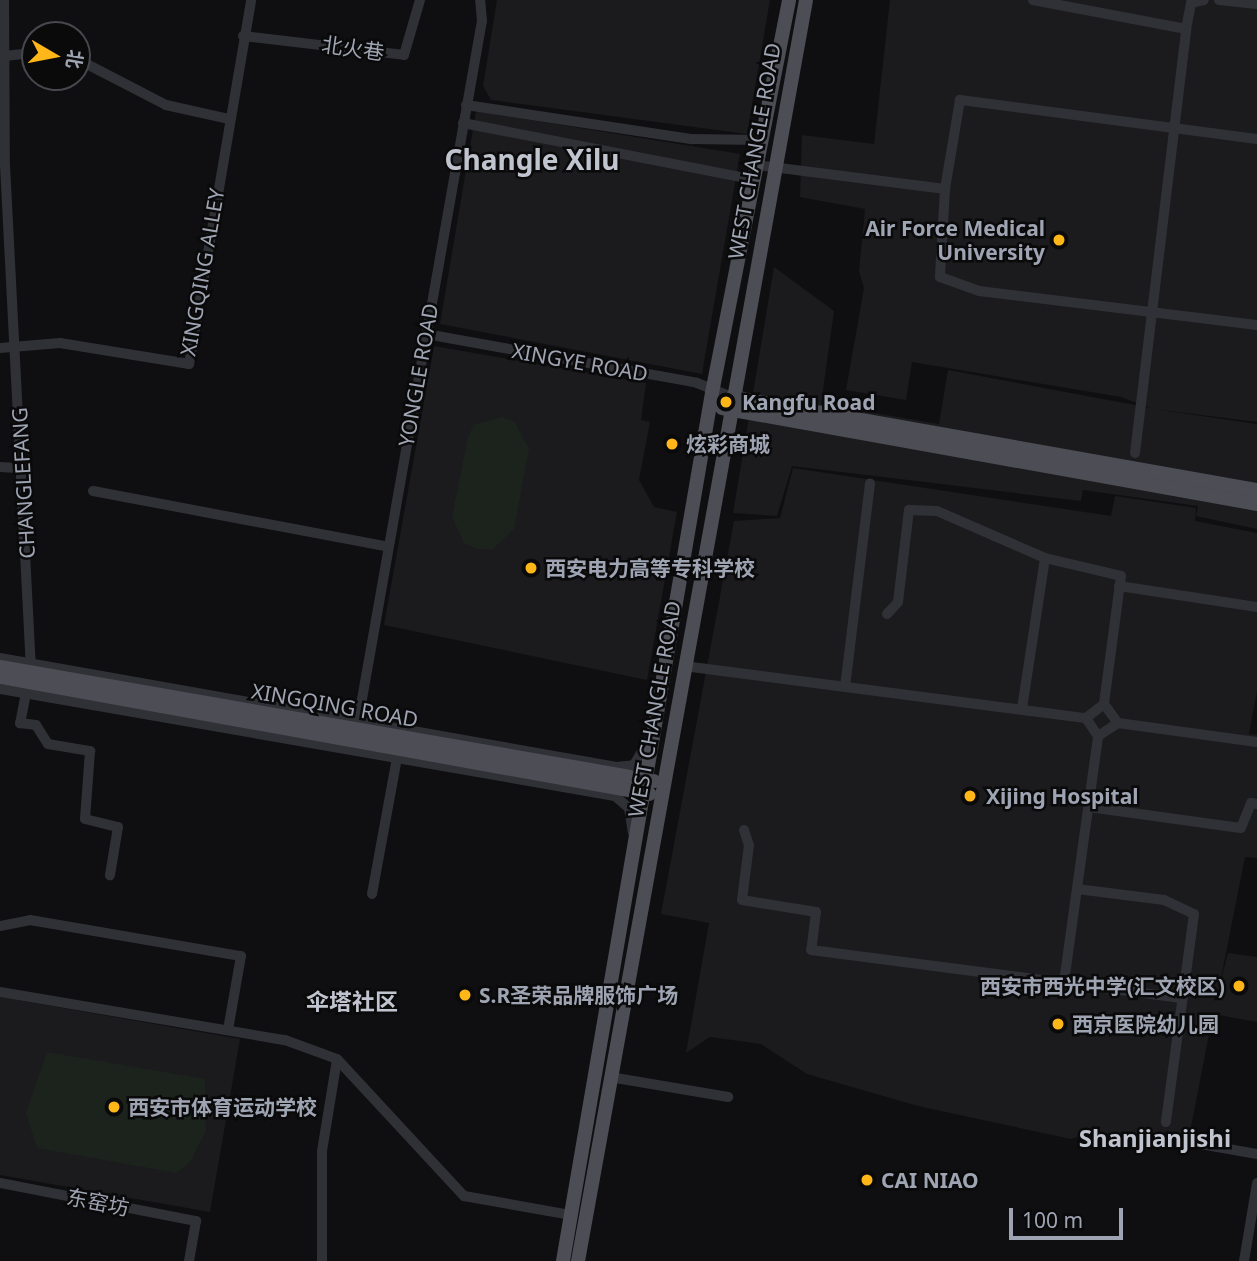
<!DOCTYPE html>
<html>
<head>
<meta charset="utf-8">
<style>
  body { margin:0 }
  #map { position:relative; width:1257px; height:1261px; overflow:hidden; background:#0f0f11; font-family:"Noto Sans","Noto Sans SC",sans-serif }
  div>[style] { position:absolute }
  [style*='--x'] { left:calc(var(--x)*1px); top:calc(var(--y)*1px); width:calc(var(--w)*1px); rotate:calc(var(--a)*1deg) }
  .built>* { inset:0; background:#1b1b1e }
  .green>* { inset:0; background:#1b231c }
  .minor>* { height:10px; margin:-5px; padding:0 5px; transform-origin:5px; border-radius:5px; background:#303136 }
  .major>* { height:14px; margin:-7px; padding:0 7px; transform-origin:7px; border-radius:7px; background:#4c4d55 }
  .dots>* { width:19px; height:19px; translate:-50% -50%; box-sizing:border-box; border:4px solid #0a0a0b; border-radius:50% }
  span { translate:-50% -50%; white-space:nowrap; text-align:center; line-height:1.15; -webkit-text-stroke:5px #0a0a0b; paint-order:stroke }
  .street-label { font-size:21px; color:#9fa4b3 }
  .poi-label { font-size:21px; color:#9fa4b3; font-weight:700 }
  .right { translate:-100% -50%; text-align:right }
  .left { translate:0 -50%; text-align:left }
  .neighbourhood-label { font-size:23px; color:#c0c4ce; font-weight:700 }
  .quarter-label { font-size:24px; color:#c0c4ce; font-weight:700 }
  .district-label { font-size:28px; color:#c0c4ce; font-weight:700 }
  .north { position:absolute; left:21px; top:21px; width:70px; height:70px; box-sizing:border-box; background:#0a0a0b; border:2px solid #46484e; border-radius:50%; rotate:100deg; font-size:19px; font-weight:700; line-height:28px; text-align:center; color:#9fa4b3 }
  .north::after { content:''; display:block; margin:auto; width:24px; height:32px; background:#ffb618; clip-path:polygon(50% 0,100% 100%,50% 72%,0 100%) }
  .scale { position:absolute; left:1009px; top:1208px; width:114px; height:32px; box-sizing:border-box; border:4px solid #9fa4b3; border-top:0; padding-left:9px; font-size:21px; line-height:24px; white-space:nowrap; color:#9fa4b3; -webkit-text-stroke:5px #0a0a0b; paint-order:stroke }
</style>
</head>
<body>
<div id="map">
  <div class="built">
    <div style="clip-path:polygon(497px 0,770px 0,747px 134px,491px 100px,483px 86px)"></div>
    <div style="clip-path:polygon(890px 0,1257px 0,1257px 422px,1153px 409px,1257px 424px,1257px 529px,1196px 516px,1198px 506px,1083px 490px,1081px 501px,792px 466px,777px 516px,733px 513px,774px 267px,834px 311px,821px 404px,939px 424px,948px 370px,1151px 408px,1121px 397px,912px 362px,906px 400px,846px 390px,864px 288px,859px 271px,865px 209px,800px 197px,802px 135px,874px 144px)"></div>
    <div style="clip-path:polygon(476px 111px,740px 154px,702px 374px,440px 324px)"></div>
    <div style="clip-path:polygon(434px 346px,646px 383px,641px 420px,650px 422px,639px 480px,654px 507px,677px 512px,647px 680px,384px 625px)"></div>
    <div style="clip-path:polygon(793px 468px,1111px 516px,1115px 496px,1196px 508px,1195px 521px,1257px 533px,1257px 691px,1249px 734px,1257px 735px,1257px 858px,1245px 857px,1219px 988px,1228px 953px,1257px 957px,1257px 1022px,1213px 1014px,1187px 1147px,1090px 1133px,1071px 1139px,918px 1106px,807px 1074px,761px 1044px,710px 1037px,686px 1053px,709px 923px,661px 914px,734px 521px,780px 518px)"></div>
    <div style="clip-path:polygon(0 997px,240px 1039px,210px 1212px,0 1175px)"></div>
  </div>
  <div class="green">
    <div style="clip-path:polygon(502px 417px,515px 422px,529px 449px,514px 529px,493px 549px,477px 549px,464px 543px,452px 517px,468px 437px,474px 425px)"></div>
    <div style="clip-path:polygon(47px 1052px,205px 1079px,206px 1131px,190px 1162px,176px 1173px,37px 1148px,26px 1113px)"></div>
  </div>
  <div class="minor">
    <div style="--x:4;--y:0;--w:165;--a:89.7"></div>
    <div style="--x:5;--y:165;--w:505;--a:87.05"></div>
    <div style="--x:1033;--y:0;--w:156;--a:10.7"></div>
    <div style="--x:1186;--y:29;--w:26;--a:-79"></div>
    <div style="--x:1191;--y:3;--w:13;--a:-13"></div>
    <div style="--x:1219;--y:0;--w:38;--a:6"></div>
    <div style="--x:243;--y:36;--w:162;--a:6.7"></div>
    <div style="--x:404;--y:55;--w:57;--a:-73.8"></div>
    <div style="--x:4;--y:56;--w:31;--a:-6"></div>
    <div style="--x:77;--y:59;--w:100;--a:27.3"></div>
    <div style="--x:166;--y:105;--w:65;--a:12.5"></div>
    <div style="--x:466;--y:105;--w:229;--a:8.6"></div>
    <div style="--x:692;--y:139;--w:68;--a:0.8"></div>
    <div style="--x:463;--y:123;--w:294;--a:11"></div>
    <div style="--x:1257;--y:139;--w:300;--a:-172.5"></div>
    <div style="--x:960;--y:100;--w:90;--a:99.6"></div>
    <div style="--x:945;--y:189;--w:88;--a:93.3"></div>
    <div style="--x:940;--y:277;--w:41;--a:19.7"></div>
    <div style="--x:979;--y:291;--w:280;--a:7"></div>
    <div style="--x:756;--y:165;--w:191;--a:7.2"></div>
    <div style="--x:426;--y:334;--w:275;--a:10.2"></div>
    <div style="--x:697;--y:383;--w:38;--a:22"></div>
    <div style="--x:0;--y:348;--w:60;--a:-4.8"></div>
    <div style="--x:60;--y:343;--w:131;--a:9.2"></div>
    <div style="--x:189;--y:364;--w:369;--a:-80.3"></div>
    <div style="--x:1135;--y:453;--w:427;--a:-83.1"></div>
    <div style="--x:0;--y:467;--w:22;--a:3"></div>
    <div style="--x:93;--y:491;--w:300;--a:10.7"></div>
    <div style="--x:1045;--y:558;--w:78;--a:13.3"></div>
    <div style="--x:1121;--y:576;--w:129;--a:97.6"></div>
    <div style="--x:1119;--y:586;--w:140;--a:8.7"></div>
    <div style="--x:887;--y:614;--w:16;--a:-47"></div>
    <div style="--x:898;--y:602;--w:93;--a:-83.2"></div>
    <div style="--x:909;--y:510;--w:28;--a:2"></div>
    <div style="--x:937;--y:511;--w:118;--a:23.5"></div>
    <div style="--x:1045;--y:558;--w:153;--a:98.7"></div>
    <div style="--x:0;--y:658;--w:626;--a:10.03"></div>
    <div style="--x:616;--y:767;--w:18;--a:-6"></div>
    <div style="--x:634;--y:765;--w:24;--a:-60"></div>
    <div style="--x:684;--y:666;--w:405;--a:7.4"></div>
    <div style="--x:1086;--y:718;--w:23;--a:-38"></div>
    <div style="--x:1104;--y:704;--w:24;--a:54"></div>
    <div style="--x:1118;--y:723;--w:24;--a:147"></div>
    <div style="--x:1098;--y:736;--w:22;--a:-124"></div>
    <div style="--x:845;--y:687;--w:205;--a:-83"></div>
    <div style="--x:0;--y:689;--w:624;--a:9.87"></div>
    <div style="--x:615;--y:796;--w:18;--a:41"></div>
    <div style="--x:629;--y:808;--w:25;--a:81"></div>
    <div style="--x:26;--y:693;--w:31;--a:101"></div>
    <div style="--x:20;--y:723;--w:16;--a:7"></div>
    <div style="--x:36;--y:725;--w:22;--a:58"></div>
    <div style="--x:48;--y:744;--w:43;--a:9.5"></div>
    <div style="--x:90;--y:751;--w:68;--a:94.2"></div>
    <div style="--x:85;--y:819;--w:34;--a:14"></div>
    <div style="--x:118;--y:827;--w:49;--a:99.5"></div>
    <div style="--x:1118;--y:723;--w:140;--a:7.8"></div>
    <div style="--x:353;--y:750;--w:740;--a:-79.97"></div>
    <div style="--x:482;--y:21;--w:21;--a:-95"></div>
    <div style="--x:1089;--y:807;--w:153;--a:7.9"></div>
    <div style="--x:1241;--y:828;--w:27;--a:-68"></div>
    <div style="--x:1251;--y:803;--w:6;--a:9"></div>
    <div style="--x:744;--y:830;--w:16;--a:72"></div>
    <div style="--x:749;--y:845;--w:55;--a:97.3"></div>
    <div style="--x:742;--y:900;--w:75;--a:9.2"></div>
    <div style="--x:816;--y:912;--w:38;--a:97"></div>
    <div style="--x:811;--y:950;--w:372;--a:7.4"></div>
    <div style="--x:1077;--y:889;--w:88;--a:7.2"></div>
    <div style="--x:1164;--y:900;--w:33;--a:25"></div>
    <div style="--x:1194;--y:914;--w:210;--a:97.7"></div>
    <div style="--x:372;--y:894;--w:138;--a:-79.6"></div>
    <div style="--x:0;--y:926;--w:31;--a:-11"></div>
    <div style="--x:30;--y:920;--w:214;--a:9.7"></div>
    <div style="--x:241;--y:956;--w:75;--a:100"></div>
    <div style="--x:1064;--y:982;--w:248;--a:-82.1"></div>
    <div style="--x:0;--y:992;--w:289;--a:9.6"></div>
    <div style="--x:285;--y:1040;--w:55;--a:20.1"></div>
    <div style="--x:337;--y:1059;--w:187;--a:47.2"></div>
    <div style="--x:464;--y:1196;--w:109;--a:10.1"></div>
    <div style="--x:610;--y:1077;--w:120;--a:9.6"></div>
    <div style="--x:1195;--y:1143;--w:63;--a:10.1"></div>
    <div style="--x:0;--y:1183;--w:200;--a:11"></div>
    <div style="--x:196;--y:1221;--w:41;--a:99.9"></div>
    <div style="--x:322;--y:1261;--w:110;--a:-90"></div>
    <div style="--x:322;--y:1151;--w:93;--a:-80.7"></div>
    <div style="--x:1244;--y:1261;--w:79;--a:-80.5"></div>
  </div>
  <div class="major">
    <div style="--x:732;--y:397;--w:533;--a:10.05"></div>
    <div style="--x:722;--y:408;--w:544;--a:10.17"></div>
    <div style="--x:0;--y:667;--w:664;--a:9.89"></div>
    <div style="--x:0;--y:677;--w:660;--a:10.2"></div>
    <div style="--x:563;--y:1261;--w:881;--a:-80.26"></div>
    <div style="--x:712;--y:393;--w:400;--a:-78.9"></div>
    <div style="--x:578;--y:1261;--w:1281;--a:-79.75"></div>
  </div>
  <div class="dots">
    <div style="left:1059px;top:240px;background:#ffb618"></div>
    <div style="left:726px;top:402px;background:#ffb618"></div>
    <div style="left:672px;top:444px;background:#ffb618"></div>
    <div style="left:531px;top:568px;background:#ffb618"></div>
    <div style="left:970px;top:796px;background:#ffb618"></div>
    <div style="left:1239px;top:986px;background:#ffb618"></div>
    <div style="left:465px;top:995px;background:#ffb618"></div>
    <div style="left:1058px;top:1024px;background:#ffb618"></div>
    <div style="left:114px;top:1107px;background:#ffb618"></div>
    <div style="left:867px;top:1180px;background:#ffb618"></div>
  </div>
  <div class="street-label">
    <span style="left:353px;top:48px;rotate:8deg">北火巷</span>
    <span style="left:754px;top:151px;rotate:-80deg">WEST CHANGLE ROAD</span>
    <span style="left:202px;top:272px;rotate:-80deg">XINGQING ALLEY</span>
    <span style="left:580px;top:362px;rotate:10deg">XINGYE ROAD</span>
    <span style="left:418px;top:375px;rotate:-80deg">YONGLE ROAD</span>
    <span style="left:23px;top:483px;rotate:-93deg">CHANGLEFANG</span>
    <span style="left:335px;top:705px;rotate:10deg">XINGQING ROAD</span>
    <span style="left:654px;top:709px;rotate:-80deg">WEST CHANGLE ROAD</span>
    <span style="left:98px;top:1202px;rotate:11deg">东窑坊</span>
  </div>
  <div class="poi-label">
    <span class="right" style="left:1045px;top:240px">Air Force Medical<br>University</span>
    <span class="left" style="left:742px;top:402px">Kangfu Road</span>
    <span class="left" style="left:686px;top:444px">炫彩商城</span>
    <span class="left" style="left:545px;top:568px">西安电力高等专科学校</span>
    <span class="left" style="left:986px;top:796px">Xijing Hospital</span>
    <span class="right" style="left:1225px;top:986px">西安市西光中学(汇文校区)</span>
    <span class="left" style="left:479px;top:995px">S.R圣荣品牌服饰广场</span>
    <span class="left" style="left:1072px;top:1024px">西京医院幼儿园</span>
    <span class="left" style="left:128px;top:1107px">西安市体育运动学校</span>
    <span class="left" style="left:881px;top:1180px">CAI NIAO</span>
  </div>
  <div class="neighbourhood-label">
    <span style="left:352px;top:1001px">伞塔社区</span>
  </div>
  <div class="quarter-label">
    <span style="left:1155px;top:1138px">Shanjianjishi</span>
  </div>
  <div class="district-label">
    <span style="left:532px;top:159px">Changle Xilu</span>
  </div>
  <div class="north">北</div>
  <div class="scale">100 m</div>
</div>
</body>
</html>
